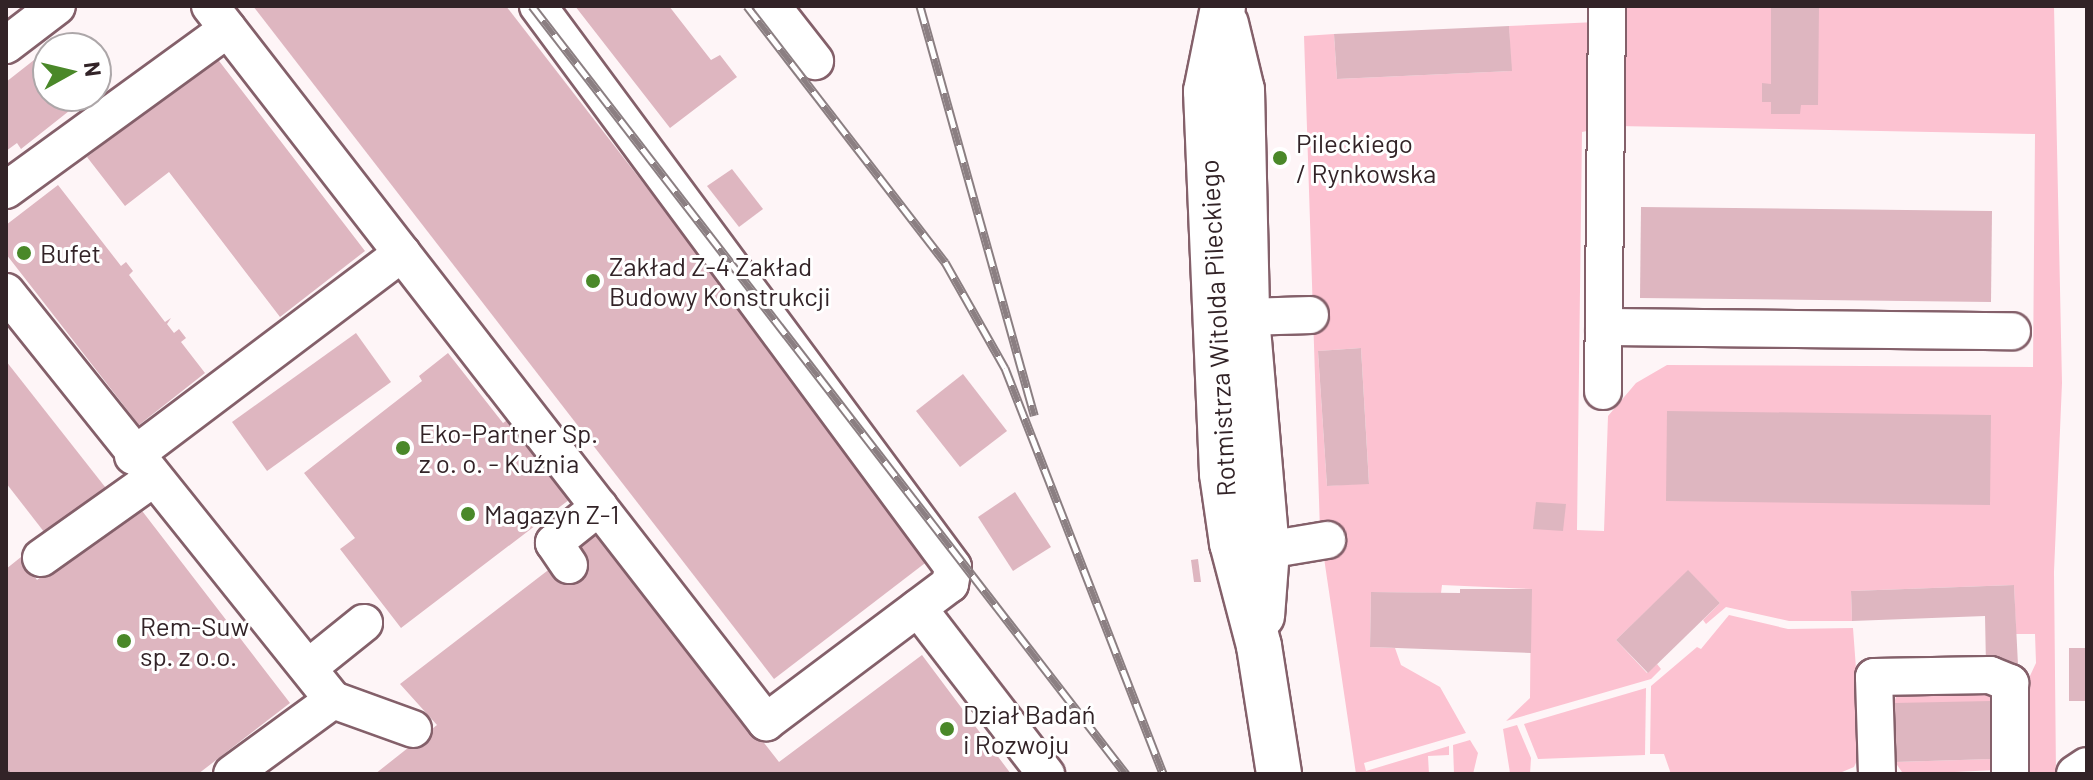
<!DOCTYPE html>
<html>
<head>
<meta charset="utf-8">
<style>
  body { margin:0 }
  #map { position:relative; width:2093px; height:780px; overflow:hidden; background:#fef5f7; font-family:Barlow,sans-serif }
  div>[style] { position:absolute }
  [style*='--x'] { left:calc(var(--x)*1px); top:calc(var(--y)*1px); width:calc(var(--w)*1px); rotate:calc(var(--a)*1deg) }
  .green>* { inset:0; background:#fcc2d1 }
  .building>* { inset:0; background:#deb6c0 }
  .roads { filter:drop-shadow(2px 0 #84606a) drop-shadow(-2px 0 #84606a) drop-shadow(0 2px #84606a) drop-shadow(0 -2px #84606a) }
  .minor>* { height:36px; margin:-18px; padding:0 18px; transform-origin:18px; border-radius:18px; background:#fff }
  .major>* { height:44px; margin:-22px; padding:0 22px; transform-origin:22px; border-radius:22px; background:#fff }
  .rail>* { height:9px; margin-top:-4.5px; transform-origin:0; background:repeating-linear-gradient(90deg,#fff 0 18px,#8b7f82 0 36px); box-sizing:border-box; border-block:2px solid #8b7f82 }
  .dots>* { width:22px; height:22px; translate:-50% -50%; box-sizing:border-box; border:4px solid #fff; border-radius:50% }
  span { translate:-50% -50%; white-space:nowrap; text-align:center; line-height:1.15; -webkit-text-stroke:6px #fff; paint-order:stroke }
  .poi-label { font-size:26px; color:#322327 }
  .left { translate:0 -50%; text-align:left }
  .street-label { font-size:26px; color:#322327 }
  .frame { position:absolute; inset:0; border:8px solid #322327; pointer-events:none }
  .north { position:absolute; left:32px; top:32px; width:80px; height:80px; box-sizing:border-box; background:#fff; border:2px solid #ada7a9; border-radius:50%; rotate:82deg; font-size:22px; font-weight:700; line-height:32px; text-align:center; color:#322327 }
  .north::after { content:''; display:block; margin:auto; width:28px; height:36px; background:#4a8829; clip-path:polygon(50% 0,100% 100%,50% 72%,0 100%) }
</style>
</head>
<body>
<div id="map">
  <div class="green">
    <div style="clip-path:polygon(evenodd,1616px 6px,2054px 6px,2062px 383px,2054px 572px,2056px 774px,2023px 774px,2023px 691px,2036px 663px,2035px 634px,2016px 634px,2014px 585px,1851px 591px,1852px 621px,1789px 621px,1726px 607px,1706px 624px,1703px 620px,1720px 603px,1688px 571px,1616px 640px,1647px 673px,1657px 664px,1661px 669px,1651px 679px,1506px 721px,1530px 698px,1531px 589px,1442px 585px,1441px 593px,1371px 592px,1370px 647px,1395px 648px,1401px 665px,1440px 687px,1466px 733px,1364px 763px,1366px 771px,1449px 746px,1449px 755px,1428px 756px,1429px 774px,1356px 774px,1320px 531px,1304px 36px,1334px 34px,1337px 79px,1511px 71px,1509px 26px,1597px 22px,1592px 130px,1582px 132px,1577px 530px,1604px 531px,1608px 416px,1636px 383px,1667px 365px,2033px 367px,2035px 134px,1617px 126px,1616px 6px,1361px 348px,1369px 483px,1327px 486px,1318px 351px,1361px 348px)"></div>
    <div style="clip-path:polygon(1729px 615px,1788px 629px,1853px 628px,1862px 750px,1854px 767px,1842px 772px,1671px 774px,1664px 754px,1650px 754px,1651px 686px,1697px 647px,1701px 649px)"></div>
    <div style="clip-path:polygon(1989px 685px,1996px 703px,1894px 703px,1898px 691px)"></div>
    <div style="clip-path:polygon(1646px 688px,1645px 755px,1538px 759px,1524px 724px)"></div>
    <div style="clip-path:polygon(1517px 725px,1531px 758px,1530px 774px,1510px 773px,1503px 729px)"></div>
    <div style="clip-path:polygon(1470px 740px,1478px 753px,1473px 774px,1454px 774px,1453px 745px)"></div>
    <div style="clip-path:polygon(1992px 759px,1996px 770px,1913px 774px,1902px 772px,1895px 762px)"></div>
  </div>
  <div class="building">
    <div style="clip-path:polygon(253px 6px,506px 6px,933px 557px,774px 679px)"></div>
    <div style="clip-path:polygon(575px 6px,669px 6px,711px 60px,720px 55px,737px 77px,670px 128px)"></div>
    <div style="clip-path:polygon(1771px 6px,1819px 6px,1818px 105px,1801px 105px,1800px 114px,1771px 114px,1771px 102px,1762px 102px,1762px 83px,1771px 84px)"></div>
    <div style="clip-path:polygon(1509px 26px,1512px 71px,1337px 79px,1334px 34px)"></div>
    <div style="clip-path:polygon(67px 33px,79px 48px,49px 48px)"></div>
    <div style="clip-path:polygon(48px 49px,48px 96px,88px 96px,21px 149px,17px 143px,6px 151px,6px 82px)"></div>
    <div style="clip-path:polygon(216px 57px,365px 251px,280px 317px,169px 172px,125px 206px,87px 157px)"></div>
    <div style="clip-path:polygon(96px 68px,106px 81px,96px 89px)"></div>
    <div style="clip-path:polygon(732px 169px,763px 209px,739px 227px,707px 186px)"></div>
    <div style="clip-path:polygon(58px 185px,121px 266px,126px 262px,133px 271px,129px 275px,165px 322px,171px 318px,167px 324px,174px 333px,179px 329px,186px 338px,181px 342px,205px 373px,139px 425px,6px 254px,6px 225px)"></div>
    <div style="clip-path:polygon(1641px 207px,1992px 211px,1991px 302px,1640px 298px)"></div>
    <div style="clip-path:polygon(356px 333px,391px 382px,267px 471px,232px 422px)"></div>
    <div style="clip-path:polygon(1361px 348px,1369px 484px,1327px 486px,1318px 351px)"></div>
    <div style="clip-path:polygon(448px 353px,503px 423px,518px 413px,578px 493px,401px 628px,340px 549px,355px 538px,304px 473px,422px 381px,419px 376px)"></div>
    <div style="clip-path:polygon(6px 361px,109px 492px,55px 546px,6px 483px)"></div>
    <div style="clip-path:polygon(963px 374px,1007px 431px,960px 467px,916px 411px)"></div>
    <div style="clip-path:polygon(1667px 411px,1991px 415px,1990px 505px,1666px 501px)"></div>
    <div style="clip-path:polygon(1015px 492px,1051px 547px,1013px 571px,978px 517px)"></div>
    <div style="clip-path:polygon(1536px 502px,1566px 504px,1563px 531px,1533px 529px)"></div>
    <div style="clip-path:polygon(136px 503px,290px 703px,198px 774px,6px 774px,6px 569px,21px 557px,37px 580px)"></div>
    <div style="clip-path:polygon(599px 531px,779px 762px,922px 655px,1011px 774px,375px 774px,437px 725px,400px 684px)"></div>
    <div style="clip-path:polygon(1198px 559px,1201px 582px,1194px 582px,1191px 560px)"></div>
    <div style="clip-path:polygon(1688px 570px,1720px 603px,1648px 673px,1616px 640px)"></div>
    <div style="clip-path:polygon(2014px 585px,2018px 665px,1986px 666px,1985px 616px,1852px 621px,1851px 591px)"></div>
    <div style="clip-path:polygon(1460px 589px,1532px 589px,1531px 653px,1370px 647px,1371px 592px,1460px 593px)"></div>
    <div style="clip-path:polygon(2069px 648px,2087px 648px,2087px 701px,2069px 701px)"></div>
    <div style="clip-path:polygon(1991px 701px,1993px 759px,1895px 762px,1894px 703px)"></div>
  </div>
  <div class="roads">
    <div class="minor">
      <div style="--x:210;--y:6;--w:907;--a:52.17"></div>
      <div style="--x:766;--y:722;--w:230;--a:-36.9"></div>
      <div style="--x:950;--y:584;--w:17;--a:-80"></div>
      <div style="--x:953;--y:567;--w:698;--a:-126.49"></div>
      <div style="--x:772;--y:6;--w:70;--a:52"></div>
      <div style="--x:6;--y:45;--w:64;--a:-37.4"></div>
      <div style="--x:6;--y:190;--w:274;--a:-36"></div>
      <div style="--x:6;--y:292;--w:523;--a:51.29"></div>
      <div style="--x:333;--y:700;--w:125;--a:143.8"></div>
      <div style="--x:1247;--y:317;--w:63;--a:-1.8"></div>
      <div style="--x:1604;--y:327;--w:408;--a:0.6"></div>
      <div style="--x:1603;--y:391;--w:385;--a:-89.4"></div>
      <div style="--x:133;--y:456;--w:337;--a:-37"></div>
      <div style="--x:1267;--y:550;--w:61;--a:-9.5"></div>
      <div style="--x:41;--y:558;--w:136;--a:-35.4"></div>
      <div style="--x:569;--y:565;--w:27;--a:-124"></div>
      <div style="--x:554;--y:543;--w:58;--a:-38.7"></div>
      <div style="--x:918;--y:608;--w:210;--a:52.4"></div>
      <div style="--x:308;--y:668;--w:72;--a:-38.8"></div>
      <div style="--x:333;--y:700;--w:85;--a:19.9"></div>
      <div style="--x:1877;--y:774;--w:97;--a:-91.8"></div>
      <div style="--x:1874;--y:677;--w:116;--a:-1"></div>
      <div style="--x:1990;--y:675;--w:22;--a:22"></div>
      <div style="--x:2010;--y:683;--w:91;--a:90"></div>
      <div style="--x:2075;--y:774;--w:14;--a:-34"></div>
    </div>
    <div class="major">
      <div style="--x:1223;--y:7;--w:86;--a:101.4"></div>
      <div style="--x:1206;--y:91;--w:383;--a:87.6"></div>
      <div style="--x:1222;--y:474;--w:70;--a:81.8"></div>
      <div style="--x:1232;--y:543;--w:106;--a:75.3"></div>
      <div style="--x:1259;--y:646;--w:130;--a:81.1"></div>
      <div style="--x:1226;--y:24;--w:68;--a:76.4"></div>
      <div style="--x:1242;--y:90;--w:227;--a:88.7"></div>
      <div style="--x:1247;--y:317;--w:234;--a:85.1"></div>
      <div style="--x:1267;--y:550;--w:66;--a:94.3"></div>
    </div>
  </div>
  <div class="rail">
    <div style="--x:532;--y:6;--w:971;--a:52.28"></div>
    <div style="--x:747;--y:6;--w:324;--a:52.3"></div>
    <div style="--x:945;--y:262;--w:122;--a:60.5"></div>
    <div style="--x:1005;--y:368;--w:436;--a:68.7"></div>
    <div style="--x:920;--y:6;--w:425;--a:74.4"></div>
    <div style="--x:6;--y:773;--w:1;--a:45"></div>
  </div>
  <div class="dots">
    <div style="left:1280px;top:158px;background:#4a8829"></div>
    <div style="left:24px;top:253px;background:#4a8829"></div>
    <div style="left:593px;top:281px;background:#4a8829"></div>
    <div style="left:403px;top:448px;background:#4a8829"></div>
    <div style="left:468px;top:514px;background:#4a8829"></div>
    <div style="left:124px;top:641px;background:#4a8829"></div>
    <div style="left:947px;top:729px;background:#4a8829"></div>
  </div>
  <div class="poi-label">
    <span class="left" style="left:1296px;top:158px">Pileckiego<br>/ Rynkowska</span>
    <span class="left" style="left:40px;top:253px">Bufet</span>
    <span class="left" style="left:609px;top:281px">Zakład Z-4 Zakład<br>Budowy Konstrukcji</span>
    <span class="left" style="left:419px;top:448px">Eko-Partner Sp.<br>z o. o. - Kuźnia</span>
    <span class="left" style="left:484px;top:514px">Magazyn Z-1</span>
    <span class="left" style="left:140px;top:641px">Rem-Suw<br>sp. z o.o.</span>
    <span class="left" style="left:963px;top:729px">Dział Badań<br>i Rozwoju</span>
  </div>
  <div class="street-label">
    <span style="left:1217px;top:328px;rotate:-93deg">Rotmistrza Witolda Pileckiego</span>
  </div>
  <div class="frame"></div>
  <div class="north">N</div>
</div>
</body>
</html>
